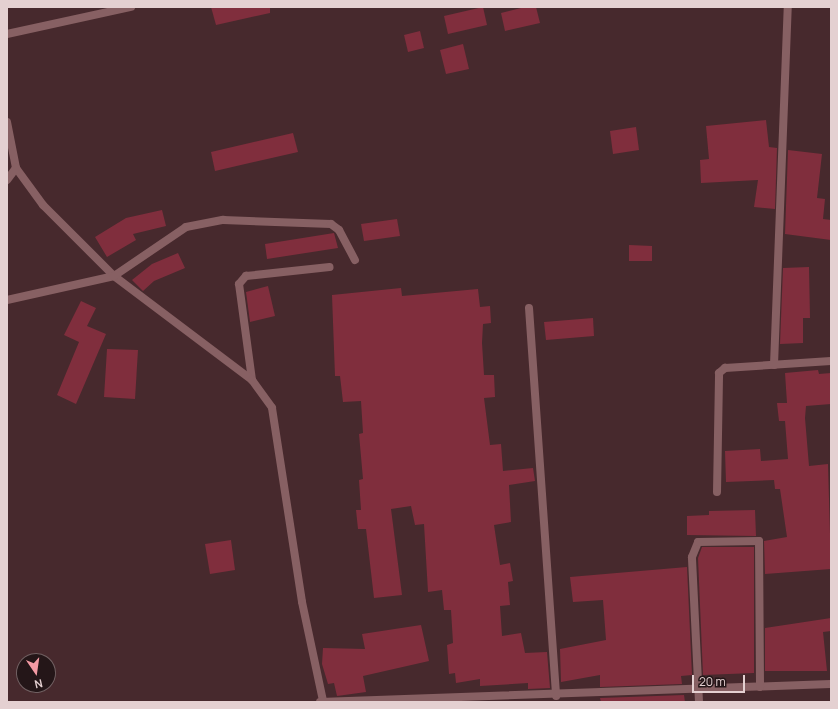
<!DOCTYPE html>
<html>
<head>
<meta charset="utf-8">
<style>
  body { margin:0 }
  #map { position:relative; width:838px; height:709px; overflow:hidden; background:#47292d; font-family:Manrope,sans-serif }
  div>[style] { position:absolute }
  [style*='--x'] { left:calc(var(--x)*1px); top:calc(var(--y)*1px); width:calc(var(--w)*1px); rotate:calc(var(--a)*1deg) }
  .building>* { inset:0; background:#802e3d }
  .lane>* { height:8px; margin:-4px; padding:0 4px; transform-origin:4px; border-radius:4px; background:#876063 }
  .street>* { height:8px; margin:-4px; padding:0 4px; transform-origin:4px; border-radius:4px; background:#876063 }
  span { translate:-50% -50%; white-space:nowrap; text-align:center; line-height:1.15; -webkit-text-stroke:3px #241618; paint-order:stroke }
  .frame { position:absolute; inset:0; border:8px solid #e4d0d1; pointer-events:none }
  .north { position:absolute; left:16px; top:653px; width:40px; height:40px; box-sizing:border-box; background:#241618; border:1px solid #716062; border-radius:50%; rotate:167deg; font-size:11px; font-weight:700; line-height:16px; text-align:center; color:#e4d0d1 }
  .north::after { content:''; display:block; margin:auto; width:14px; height:18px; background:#f49aa4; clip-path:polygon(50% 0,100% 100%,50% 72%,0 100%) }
  .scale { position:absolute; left:692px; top:675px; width:53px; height:18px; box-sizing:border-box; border:2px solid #e4d0d1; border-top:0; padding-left:5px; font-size:12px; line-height:14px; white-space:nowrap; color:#e4d0d1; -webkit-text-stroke:3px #241618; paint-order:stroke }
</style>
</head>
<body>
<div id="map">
  <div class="building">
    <div style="clip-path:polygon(211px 7px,270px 7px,270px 13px,216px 25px)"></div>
    <div style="clip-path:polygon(483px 7px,487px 25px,448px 34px,444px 16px)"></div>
    <div style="clip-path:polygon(525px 7px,536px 7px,540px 23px,505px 31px,501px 13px)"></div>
    <div style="clip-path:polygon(420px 31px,424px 48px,408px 52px,404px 35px)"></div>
    <div style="clip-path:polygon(463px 44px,469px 69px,446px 74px,440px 50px)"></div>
    <div style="clip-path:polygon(766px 120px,769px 147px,777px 148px,775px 209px,754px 207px,758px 180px,701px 183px,700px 160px,709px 159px,706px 126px)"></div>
    <div style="clip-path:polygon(636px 127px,639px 150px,613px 154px,610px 131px)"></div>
    <div style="clip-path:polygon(293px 133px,298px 152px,215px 171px,211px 152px)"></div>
    <div style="clip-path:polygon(788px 150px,822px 154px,817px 198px,825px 199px,823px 219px,831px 220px,831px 240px,785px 234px)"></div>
    <div style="clip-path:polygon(162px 210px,166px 226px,133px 234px,136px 240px,107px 257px,95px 237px,126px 218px)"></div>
    <div style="clip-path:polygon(397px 219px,400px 236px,364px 241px,361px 224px)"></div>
    <div style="clip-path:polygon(334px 233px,338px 248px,267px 259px,265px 244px)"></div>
    <div style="clip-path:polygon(629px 245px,652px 246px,652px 261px,629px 261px)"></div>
    <div style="clip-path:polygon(178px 253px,185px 268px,154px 281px,143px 291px,132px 280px,152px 264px)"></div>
    <div style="clip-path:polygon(809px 267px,810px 318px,803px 318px,803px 343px,780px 344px,783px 268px)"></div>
    <div style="clip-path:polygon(268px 286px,275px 316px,250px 322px,246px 292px)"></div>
    <div style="clip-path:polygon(401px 288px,402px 296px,478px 289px,480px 307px,490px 306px,491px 323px,483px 324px,482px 343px,484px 375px,494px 375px,495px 397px,484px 398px,490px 445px,501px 444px,503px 471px,533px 468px,535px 481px,509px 485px,511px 522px,494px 525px,500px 565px,510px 563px,513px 581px,508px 582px,510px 605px,500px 606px,502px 636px,521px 633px,525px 653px,547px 652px,550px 688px,528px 689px,528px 683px,480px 686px,480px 679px,456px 683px,455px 673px,449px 674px,447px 645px,453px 643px,451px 610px,444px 610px,442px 590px,428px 592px,424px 524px,415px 525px,411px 506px,391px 509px,402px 595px,374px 598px,366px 529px,358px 529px,356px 510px,361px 510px,359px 480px,363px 479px,359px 434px,363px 433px,361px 401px,343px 402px,340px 376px,335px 376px,332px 295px)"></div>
    <div style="clip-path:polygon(81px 301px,96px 308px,87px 326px,106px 334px,76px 404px,57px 395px,79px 342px,64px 335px)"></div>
    <div style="clip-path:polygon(593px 318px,594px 336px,546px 340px,544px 322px)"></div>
    <div style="clip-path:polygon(107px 349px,138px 350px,135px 399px,104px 397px)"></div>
    <div style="clip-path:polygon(818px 370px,819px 374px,831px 373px,831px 404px,806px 406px,805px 418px,809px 466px,828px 464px,831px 569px,765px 574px,764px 541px,787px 537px,780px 489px,775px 489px,774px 480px,726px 482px,725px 451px,760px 449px,761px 461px,788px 459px,785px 421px,779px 421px,777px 403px,787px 403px,785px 373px)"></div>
    <div style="clip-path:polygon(755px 510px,756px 536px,687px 535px,687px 516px,709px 515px,709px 511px)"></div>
    <div style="clip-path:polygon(231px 540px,235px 570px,210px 574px,205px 544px)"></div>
    <div style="clip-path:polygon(702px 547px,754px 547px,754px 673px,703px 675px,698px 558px)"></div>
    <div style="clip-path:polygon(687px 567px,692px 675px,681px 676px,682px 684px,600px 687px,600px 675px,561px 682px,560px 649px,606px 640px,603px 600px,573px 602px,570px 577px)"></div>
    <div style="clip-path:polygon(831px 618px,831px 631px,823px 632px,827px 671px,765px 671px,765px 628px)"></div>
    <div style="clip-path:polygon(421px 625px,429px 661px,363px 676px,366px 692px,337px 696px,334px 683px,328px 684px,322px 664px,323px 648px,365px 649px,362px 634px)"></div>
    <div style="clip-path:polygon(684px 695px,685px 702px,601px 702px,600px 698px)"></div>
  </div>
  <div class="lane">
    <div style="--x:7;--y:34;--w:127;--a:-12.3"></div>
    <div style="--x:252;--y:380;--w:97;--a:-97.7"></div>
    <div style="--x:239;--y:284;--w:11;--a:-49"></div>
    <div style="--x:246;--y:276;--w:84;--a:-6.1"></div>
  </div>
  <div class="street">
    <div style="--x:7;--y:122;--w:47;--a:78.9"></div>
    <div style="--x:16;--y:168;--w:46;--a:53.9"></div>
    <div style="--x:43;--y:205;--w:100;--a:45"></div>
    <div style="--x:114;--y:276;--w:173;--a:37"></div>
    <div style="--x:252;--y:380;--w:34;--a:54"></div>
    <div style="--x:272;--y:408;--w:196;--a:81.2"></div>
    <div style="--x:302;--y:602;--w:101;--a:78"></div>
    <div style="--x:7;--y:180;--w:15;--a:-53"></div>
    <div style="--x:7;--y:300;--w:110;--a:-12.6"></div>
    <div style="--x:114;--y:276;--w:87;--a:-34.2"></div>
    <div style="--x:186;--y:227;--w:38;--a:-11"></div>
    <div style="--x:223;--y:220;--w:108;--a:2.1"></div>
    <div style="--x:331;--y:224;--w:10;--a:37"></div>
    <div style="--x:339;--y:230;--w:34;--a:62"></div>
    <div style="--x:529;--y:308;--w:389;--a:86"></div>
    <div style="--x:774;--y:365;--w:358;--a:-87.8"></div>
    <div style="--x:717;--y:492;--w:119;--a:-89"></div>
    <div style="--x:719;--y:373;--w:8;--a:-40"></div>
    <div style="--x:725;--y:368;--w:106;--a:-3.8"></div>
    <div style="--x:320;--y:702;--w:511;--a:-2.02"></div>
    <div style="--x:699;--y:702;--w:145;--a:-92.8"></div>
    <div style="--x:692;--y:557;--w:16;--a:-68"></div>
    <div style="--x:698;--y:542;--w:61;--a:-0.9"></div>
    <div style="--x:759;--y:541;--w:146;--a:89.6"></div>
  </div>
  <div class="frame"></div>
  <div class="north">N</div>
  <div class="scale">20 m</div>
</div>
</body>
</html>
